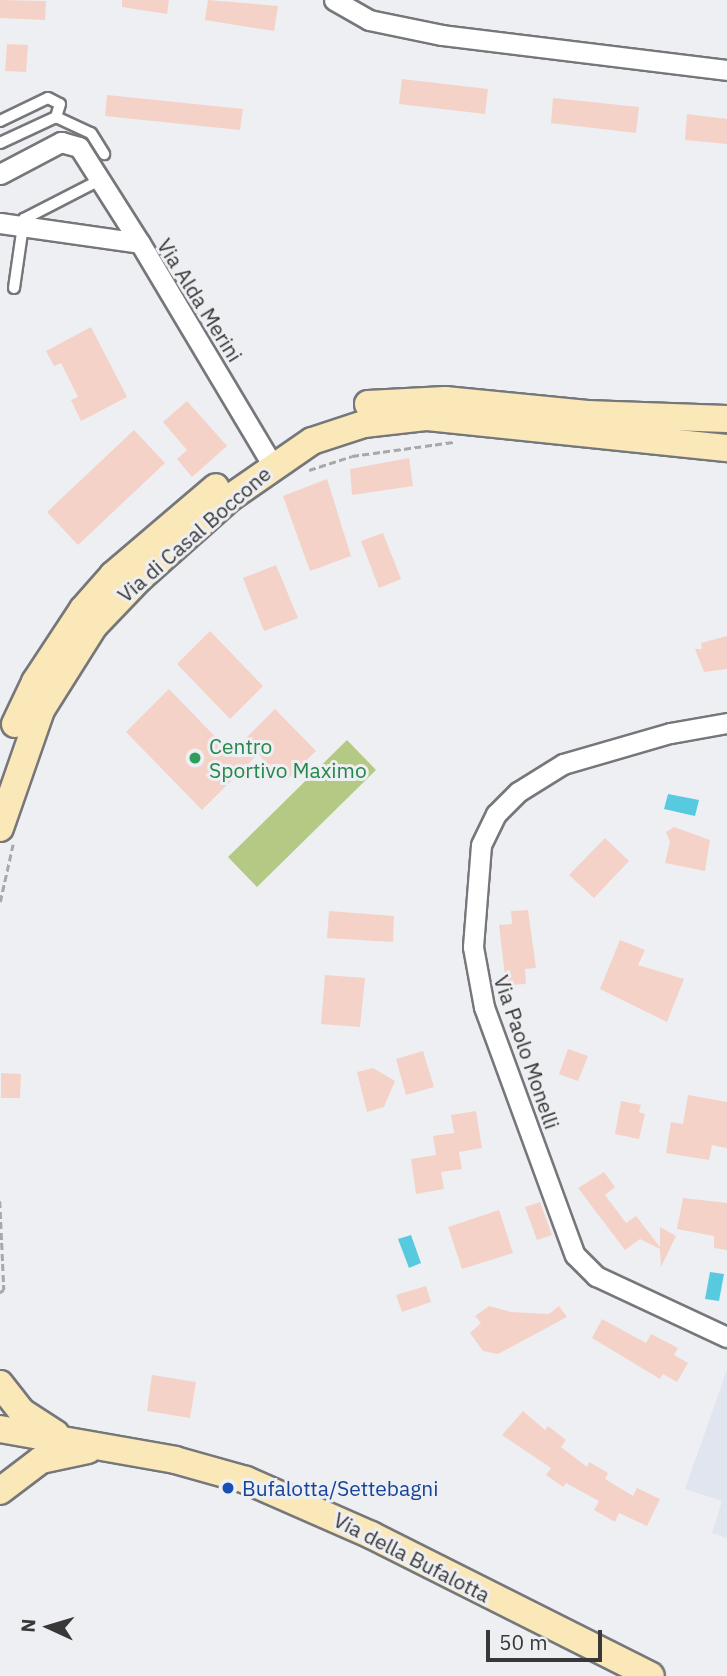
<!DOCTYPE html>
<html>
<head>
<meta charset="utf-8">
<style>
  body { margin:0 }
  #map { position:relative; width:727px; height:1676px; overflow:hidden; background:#eeeff2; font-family:"IBM Plex Sans",sans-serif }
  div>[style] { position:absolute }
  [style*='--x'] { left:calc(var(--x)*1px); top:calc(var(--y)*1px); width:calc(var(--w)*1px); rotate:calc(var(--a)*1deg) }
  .built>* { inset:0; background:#e1e5ef }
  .green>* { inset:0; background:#b4c983 }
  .water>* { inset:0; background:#58cae0 }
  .building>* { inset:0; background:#f5d2c7 }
  .path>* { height:2.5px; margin-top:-1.25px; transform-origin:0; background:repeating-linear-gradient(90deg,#a7a8aa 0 7px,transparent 0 10.5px) }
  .roads { filter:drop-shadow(2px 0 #76777a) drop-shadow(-2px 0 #76777a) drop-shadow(0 2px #76777a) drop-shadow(0 -2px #76777a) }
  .lane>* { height:10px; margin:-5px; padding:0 5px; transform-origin:5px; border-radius:5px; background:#fff }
  .street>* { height:19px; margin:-9.5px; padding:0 9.5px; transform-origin:9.5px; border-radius:9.5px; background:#fff }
  .secondary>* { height:26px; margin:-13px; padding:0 13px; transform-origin:13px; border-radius:13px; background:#fbe8b8 }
  .dots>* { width:19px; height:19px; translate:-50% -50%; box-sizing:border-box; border:4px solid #eeeff2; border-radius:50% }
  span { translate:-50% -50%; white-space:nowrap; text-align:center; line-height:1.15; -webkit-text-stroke:6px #eeeff2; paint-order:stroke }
  .street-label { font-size:21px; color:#383839 }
  .leisure-label { font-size:21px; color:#27864d }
  .left { translate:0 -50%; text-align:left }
  .transit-label { font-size:21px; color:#164399 }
  .north { position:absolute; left:14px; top:1592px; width:70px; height:70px; -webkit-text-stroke:5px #eeeff2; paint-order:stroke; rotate:274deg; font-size:19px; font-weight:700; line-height:28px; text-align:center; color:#383839 }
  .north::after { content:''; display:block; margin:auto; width:24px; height:32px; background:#383839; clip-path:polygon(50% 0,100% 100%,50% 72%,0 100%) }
  .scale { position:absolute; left:486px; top:1630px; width:116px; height:32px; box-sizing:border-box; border:4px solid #383839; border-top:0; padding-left:9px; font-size:21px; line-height:24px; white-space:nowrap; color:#383839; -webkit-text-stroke:5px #eeeff2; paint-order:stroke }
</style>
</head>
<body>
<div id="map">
  <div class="built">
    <div style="clip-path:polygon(727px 1370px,727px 1538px,712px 1533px,722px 1501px,685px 1489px)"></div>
  </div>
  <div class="green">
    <div style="clip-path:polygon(347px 740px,376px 770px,257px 887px,228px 857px)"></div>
  </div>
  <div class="water">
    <div style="clip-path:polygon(668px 794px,699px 800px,695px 816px,664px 809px)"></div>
    <div style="clip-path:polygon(411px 1235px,421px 1263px,409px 1268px,398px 1239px)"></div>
    <div style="clip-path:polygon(710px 1272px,724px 1274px,719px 1301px,705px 1299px)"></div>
  </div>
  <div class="building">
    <div style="clip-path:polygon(0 0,46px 1px,45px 20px,0 18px)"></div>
    <div style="clip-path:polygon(122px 0,169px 0,167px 14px,122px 7px)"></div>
    <div style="clip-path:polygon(208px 0,278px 6px,274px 31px,205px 20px)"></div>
    <div style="clip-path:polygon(7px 44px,28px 45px,26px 72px,5px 71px)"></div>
    <div style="clip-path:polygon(402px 79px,488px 89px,485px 114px,399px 104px)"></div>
    <div style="clip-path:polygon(107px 95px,243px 109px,240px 130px,105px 116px)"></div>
    <div style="clip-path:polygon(553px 98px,639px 107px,636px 133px,551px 123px)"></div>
    <div style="clip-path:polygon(687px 114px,727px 119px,727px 144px,685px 140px)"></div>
    <div style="clip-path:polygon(91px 327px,127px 397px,81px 421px,71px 400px,78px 397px,61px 363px,54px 366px,46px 351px)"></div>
    <div style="clip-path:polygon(187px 401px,227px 446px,192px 477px,177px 459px,187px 450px,163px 422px)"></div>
    <div style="clip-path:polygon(134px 430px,165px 463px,78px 545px,47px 512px)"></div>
    <div style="clip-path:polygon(409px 458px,413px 486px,352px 495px,350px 469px)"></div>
    <div style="clip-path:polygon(327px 479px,351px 556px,310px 571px,283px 496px)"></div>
    <div style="clip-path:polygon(383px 533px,401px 579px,379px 588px,361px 541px)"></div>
    <div style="clip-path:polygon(276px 565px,298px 618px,264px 631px,243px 578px)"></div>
    <div style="clip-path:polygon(210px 631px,263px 686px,230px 719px,177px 664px)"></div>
    <div style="clip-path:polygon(727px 636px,727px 669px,704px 672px,695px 649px,702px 649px,701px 643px)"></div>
    <div style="clip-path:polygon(169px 689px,231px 753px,275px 709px,316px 751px,285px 781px,258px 754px,202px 810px,126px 732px)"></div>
    <div style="clip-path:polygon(674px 827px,710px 840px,705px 871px,665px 863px,670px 842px,666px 832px)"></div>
    <div style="clip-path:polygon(605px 838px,629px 861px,594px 898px,569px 875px)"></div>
    <div style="clip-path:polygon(528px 910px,536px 968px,525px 969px,526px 984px,506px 985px,499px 925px,512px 924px,511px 911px)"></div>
    <div style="clip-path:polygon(329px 911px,394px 916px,393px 942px,327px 938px)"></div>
    <div style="clip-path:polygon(620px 940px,645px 950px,638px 965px,684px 979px,667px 1022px,600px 989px)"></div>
    <div style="clip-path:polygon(325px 975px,365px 978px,360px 1027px,321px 1024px)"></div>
    <div style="clip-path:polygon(568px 1049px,588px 1056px,578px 1081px,559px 1074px)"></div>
    <div style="clip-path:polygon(423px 1051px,434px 1087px,406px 1095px,396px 1059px)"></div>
    <div style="clip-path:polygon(373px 1068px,395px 1081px,384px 1107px,367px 1112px,357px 1072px)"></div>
    <div style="clip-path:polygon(1px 1073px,21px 1074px,20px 1098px,1px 1098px)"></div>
    <div style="clip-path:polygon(688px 1095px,727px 1102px,727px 1148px,712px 1145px,709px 1160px,666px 1153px,671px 1122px,683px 1124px)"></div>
    <div style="clip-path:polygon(621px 1101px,641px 1105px,639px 1112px,645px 1114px,639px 1139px,615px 1134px)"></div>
    <div style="clip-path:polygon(476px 1111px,482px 1148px,459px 1152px,462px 1169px,441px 1172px,444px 1189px,416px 1194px,411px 1159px,436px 1155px,433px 1136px,454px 1133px,451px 1115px)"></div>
    <div style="clip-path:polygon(604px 1172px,615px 1187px,605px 1195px,626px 1223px,636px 1216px,660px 1247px,660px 1227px,676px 1236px,661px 1267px,660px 1249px,640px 1239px,625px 1250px,578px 1188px)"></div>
    <div style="clip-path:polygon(683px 1198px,727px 1203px,727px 1250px,714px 1248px,714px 1236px,677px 1229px)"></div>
    <div style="clip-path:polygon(540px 1202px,552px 1235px,537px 1240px,525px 1207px)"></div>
    <div style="clip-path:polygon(499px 1210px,513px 1253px,462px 1269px,448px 1227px)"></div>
    <div style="clip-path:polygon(426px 1286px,431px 1302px,402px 1312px,396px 1295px)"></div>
    <div style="clip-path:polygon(489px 1306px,511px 1312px,549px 1314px,559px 1306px,567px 1317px,498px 1354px,483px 1351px,470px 1333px,481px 1323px,475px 1316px)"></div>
    <div style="clip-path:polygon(602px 1319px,646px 1343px,651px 1334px,678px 1348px,674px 1355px,688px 1363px,677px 1382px,663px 1374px,660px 1379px,592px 1338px)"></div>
    <div style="clip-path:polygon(152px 1375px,196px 1382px,190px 1418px,147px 1411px)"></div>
    <div style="clip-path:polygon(523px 1411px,545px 1430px,548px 1426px,566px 1440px,561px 1447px,587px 1467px,589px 1462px,608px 1473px,605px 1479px,633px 1496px,637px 1488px,660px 1499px,647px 1526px,619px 1513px,615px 1522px,594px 1510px,599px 1501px,566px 1483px,563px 1487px,546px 1475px,551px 1468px,502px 1435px)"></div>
  </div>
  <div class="path">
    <div style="--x:309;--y:470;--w:45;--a:-18"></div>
    <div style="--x:352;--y:456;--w:102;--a:-7.9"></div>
    <div style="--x:0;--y:902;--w:59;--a:-77.4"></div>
    <div style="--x:0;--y:1201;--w:89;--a:87.4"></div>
    <div style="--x:4;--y:1290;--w:5;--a:143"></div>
  </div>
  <div class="roads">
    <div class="lane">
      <div style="--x:56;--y:117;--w:38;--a:25"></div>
      <div style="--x:91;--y:133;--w:25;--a:58"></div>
      <div style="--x:0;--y:121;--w:53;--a:-25.6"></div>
      <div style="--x:48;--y:98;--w:13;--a:27"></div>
      <div style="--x:60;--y:104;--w:14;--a:107"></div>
      <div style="--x:56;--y:117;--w:62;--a:155.1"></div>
      <div style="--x:14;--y:288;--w:70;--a:-81.8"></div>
      <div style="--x:24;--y:219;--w:85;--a:-27.2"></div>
    </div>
    <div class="street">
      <div style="--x:334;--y:0;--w:40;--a:29.7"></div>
      <div style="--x:369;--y:20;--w:75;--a:11.6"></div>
      <div style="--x:442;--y:35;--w:287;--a:7"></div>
      <div style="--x:0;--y:174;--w:69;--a:-27.7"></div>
      <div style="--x:61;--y:142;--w:19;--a:16"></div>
      <div style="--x:79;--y:147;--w:114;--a:57.6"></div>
      <div style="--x:0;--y:223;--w:141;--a:8.1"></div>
      <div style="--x:140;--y:243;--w:257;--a:59.2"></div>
      <div style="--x:727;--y:723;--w:58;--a:170"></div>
      <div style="--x:670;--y:733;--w:111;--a:163.8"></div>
      <div style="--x:563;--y:764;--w:53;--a:148.1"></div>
      <div style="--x:518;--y:792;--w:31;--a:135"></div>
      <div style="--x:496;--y:814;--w:34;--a:116"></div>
      <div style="--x:481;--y:845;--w:102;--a:94.5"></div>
      <div style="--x:473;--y:947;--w:61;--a:79.6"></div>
      <div style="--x:484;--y:1007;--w:264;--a:69.9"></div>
      <div style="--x:575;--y:1255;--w:30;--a:45"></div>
      <div style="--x:596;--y:1276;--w:145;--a:25"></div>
    </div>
    <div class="secondary">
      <div style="--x:368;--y:404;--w:77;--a:-3"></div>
      <div style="--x:445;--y:400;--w:143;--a:5.6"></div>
      <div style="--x:587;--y:414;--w:140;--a:2"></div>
      <div style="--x:15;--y:724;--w:47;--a:-64.5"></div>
      <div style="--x:35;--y:682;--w:87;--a:-56.7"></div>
      <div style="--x:83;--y:609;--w:45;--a:-48.6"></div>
      <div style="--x:113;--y:575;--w:135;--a:-40.5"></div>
      <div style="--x:0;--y:828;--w:125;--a:-70.8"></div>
      <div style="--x:41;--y:710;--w:99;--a:-57.8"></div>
      <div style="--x:94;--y:626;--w:66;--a:-46.2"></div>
      <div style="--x:140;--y:578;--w:122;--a:-41.7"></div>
      <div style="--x:231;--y:497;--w:98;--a:-34.7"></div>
      <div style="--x:312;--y:441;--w:55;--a:-18.1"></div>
      <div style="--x:364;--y:424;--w:62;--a:-6.4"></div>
      <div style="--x:426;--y:417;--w:303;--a:5.9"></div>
      <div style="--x:0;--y:1384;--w:36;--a:52"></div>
      <div style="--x:22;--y:1412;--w:40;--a:32.9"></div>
      <div style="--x:0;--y:1429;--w:178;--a:10"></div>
      <div style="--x:175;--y:1460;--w:74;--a:15.7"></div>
      <div style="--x:246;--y:1480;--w:137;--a:23.7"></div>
      <div style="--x:371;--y:1535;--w:313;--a:26.7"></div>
      <div style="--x:0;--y:1491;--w:51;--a:-37.1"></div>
      <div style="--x:41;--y:1460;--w:48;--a:-12"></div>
    </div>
  </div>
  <div class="dots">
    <div style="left:195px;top:758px;background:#2e9e5b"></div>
    <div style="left:228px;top:1488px;background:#1a4fb4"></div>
  </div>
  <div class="street-label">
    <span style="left:200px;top:300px;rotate:58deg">Via Alda Merini</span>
    <span style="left:194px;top:534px;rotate:-41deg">Via di Casal Boccone</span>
    <span style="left:527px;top:1052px;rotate:71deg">Via Paolo Monelli</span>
    <span style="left:412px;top:1557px;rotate:27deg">Via della Bufalotta</span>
  </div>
  <div class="leisure-label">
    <span class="left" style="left:209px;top:758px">Centro<br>Sportivo Maximo</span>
  </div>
  <div class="transit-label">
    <span class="left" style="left:242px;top:1488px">Bufalotta/Settebagni</span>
  </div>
  <div class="north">N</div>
  <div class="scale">50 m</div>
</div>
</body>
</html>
